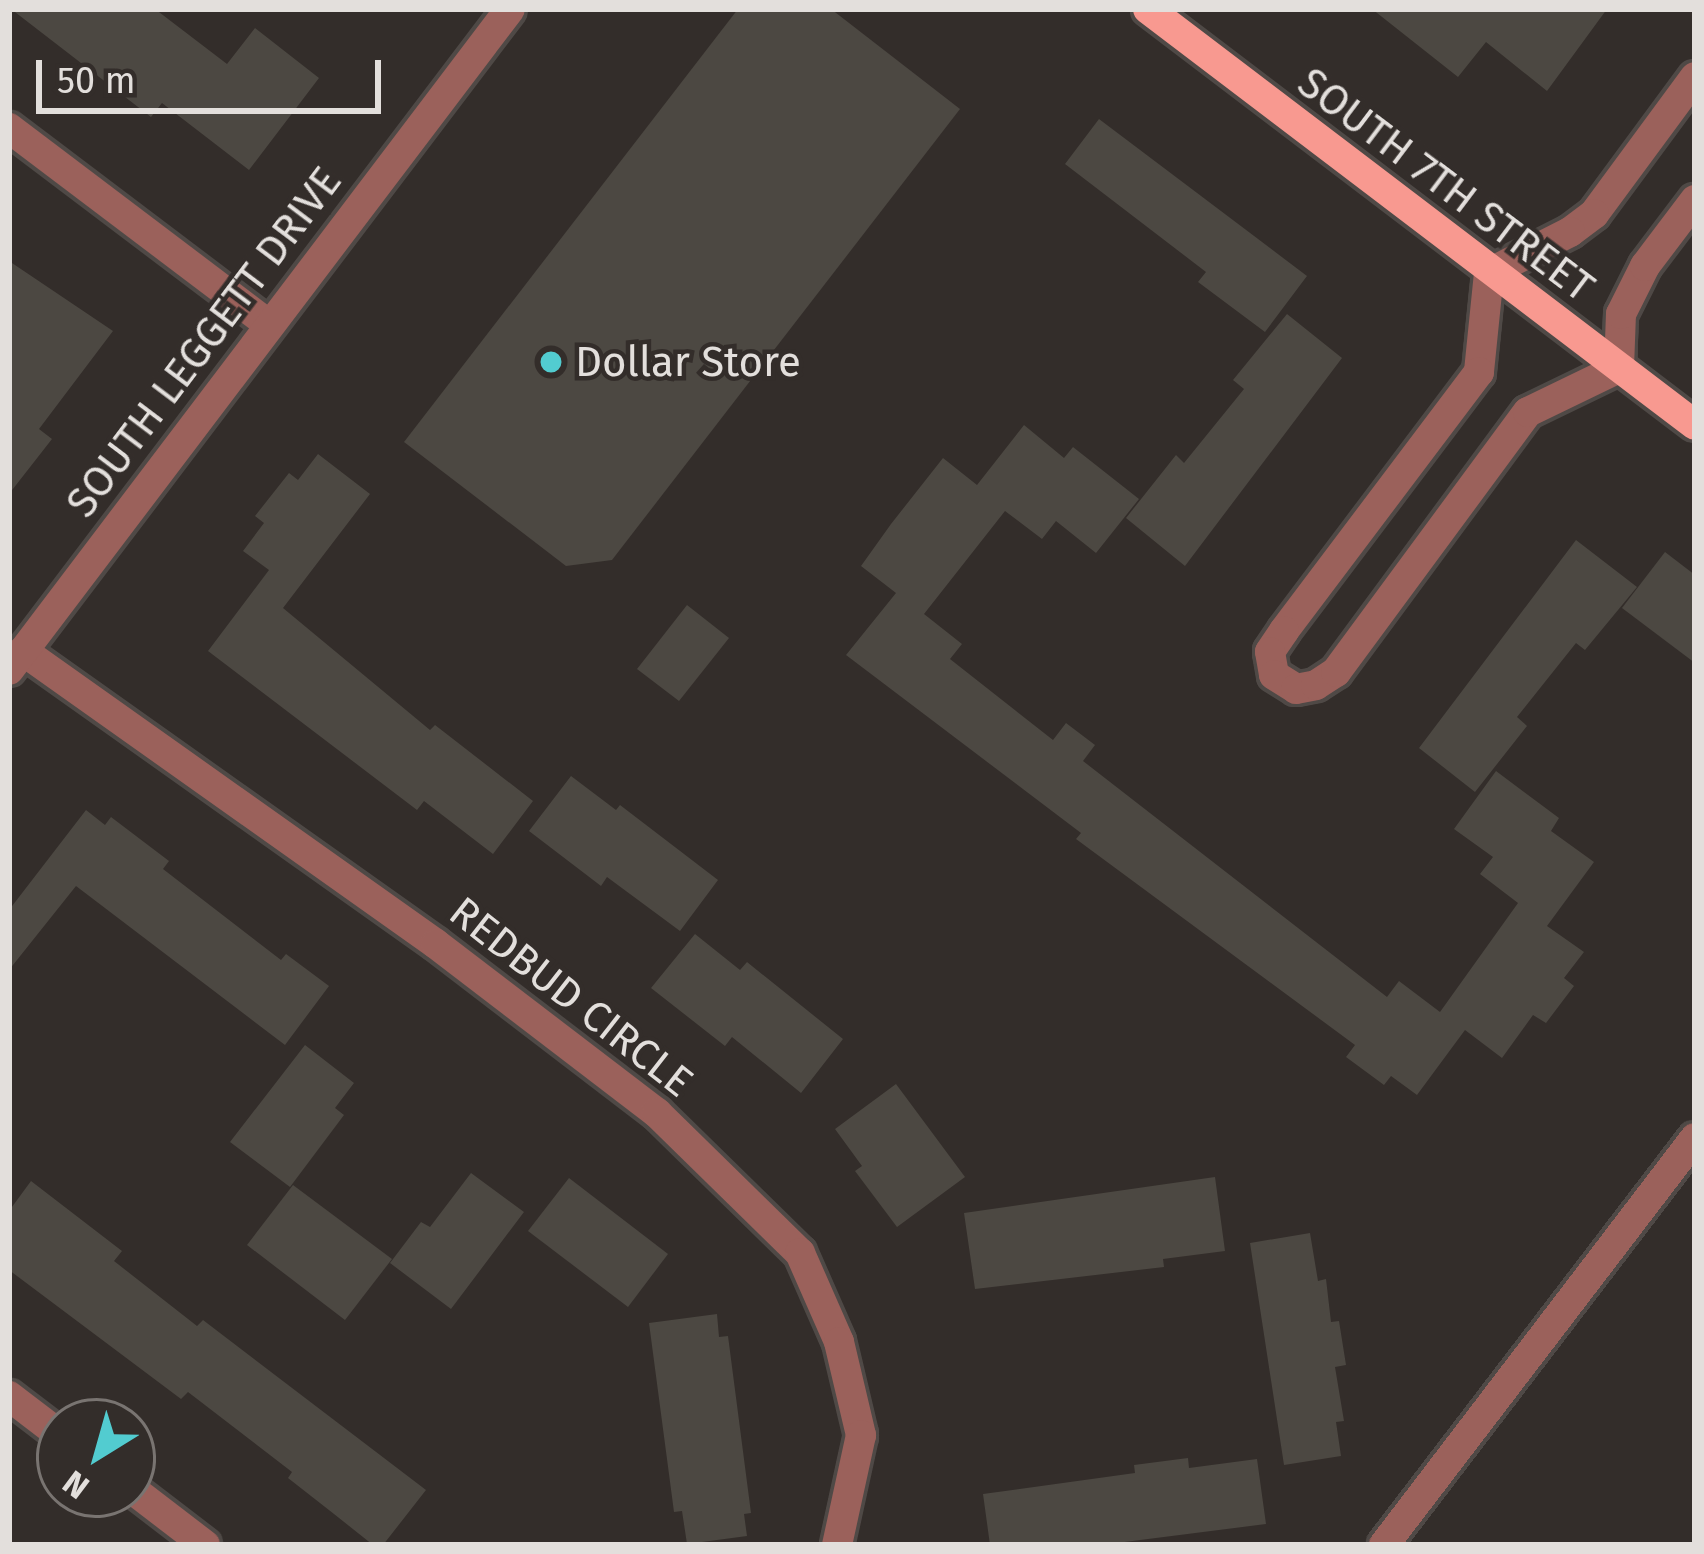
<!DOCTYPE html>
<html>
<head>
<meta charset="utf-8">
<style>
  body { margin:0 }
  #map { position:relative; width:1704px; height:1554px; overflow:hidden; background:#332d2a; font-family:"Fira Sans",sans-serif }
  div>[style] { position:absolute }
  [style*='--x'] { left:calc(var(--x)*1px); top:calc(var(--y)*1px); width:calc(var(--w)*1px); rotate:calc(var(--a)*1deg) }
  .building>* { inset:0; background:#4c4842 }
  .roads { filter:drop-shadow(3px 0 #4f4946) drop-shadow(-3px 0 #4f4946) drop-shadow(0 3px #4f4946) drop-shadow(0 -3px #4f4946) }
  .minor>* { height:30px; margin:-15px; padding:0 15px; transform-origin:15px; border-radius:15px; background:#9b615b }
  .major>* { height:30px; margin:-15px; padding:0 15px; transform-origin:15px; border-radius:15px; background:#f89990 }
  .dots>* { width:33px; height:33px; translate:-50% -50%; box-sizing:border-box; border:6px solid #332d2a; border-radius:50% }
  span { translate:-50% -50%; white-space:nowrap; text-align:center; line-height:1.15; -webkit-text-stroke:9px #332d2a; paint-order:stroke }
  .street-label { font-size:42px; color:#e3dfdc }
  .poi-label { font-size:42px; color:#e3dfdc }
  .left { translate:0 -50%; text-align:left }
  .frame { position:absolute; inset:0; border:12px solid #e3dfdc; pointer-events:none }
  .north { position:absolute; left:36px; top:1398px; width:120px; height:120px; box-sizing:border-box; background:#332d2a; border:3px solid #797471; border-radius:50%; rotate:217deg; font-size:33px; font-weight:700; line-height:48px; text-align:center; color:#e3dfdc }
  .north::after { content:''; display:block; margin:auto; width:42px; height:54px; background:#52ccd0; clip-path:polygon(50% 0,100% 100%,50% 72%,0 100%) }
  .scale { position:absolute; left:36px; top:60px; width:345px; height:54px; box-sizing:border-box; border:6px solid #e3dfdc; border-top:0; padding-left:15px; font-size:36px; line-height:42px; white-space:nowrap; color:#e3dfdc; -webkit-text-stroke:9px #332d2a; paint-order:stroke }
</style>
</head>
<body>
<div id="map">
  <div class="building">
    <div style="clip-path:polygon(11px 9px,155px 9px,227px 64px,255px 28px,319px 78px,249px 170px,162px 103px,151px 117px)"></div>
    <div style="clip-path:polygon(738px 9px,831px 9px,960px 109px,612px 560px,566px 566px,404px 442px)"></div>
    <div style="clip-path:polygon(1372px 9px,1607px 9px,1547px 91px,1486px 42px,1458px 77px)"></div>
    <div style="clip-path:polygon(1099px 119px,1307px 276px,1265px 332px,1198px 282px,1206px 272px,1065px 164px)"></div>
    <div style="clip-path:polygon(9px 261px,113px 331px,39px 429px,52px 439px,9px 494px)"></div>
    <div style="clip-path:polygon(1287px 314px,1342px 358px,1185px 566px,1126px 518px,1176px 455px,1184px 463px,1244px 389px,1233px 380px)"></div>
    <div style="clip-path:polygon(1024px 425px,1064px 458px,1073px 447px,1139px 499px,1096px 553px,1056px 521px,1042px 539px,1005px 511px,924px 614px,962px 644px,950px 659px,1053px 740px,1066px 723px,1095px 745px,1083px 761px,1387px 997px,1399px 981px,1440px 1012px,1518px 903px,1480px 874px,1493px 857px,1454px 829px,1496px 771px,1559px 818px,1551px 831px,1594px 862px,1547px 926px,1584px 952px,1564px 978px,1574px 986px,1546px 1023px,1533px 1015px,1502px 1058px,1465px 1030px,1417px 1095px,1391px 1076px,1384px 1085px,1346px 1057px,1355px 1045px,1076px 839px,1081px 833px,846px 655px,896px 593px,861px 566px,891px 524px,943px 458px,977px 485px)"></div>
    <div style="clip-path:polygon(318px 454px,370px 494px,283px 608px,430px 730px,435px 725px,533px 801px,493px 854px,424px 801px,417px 810px,208px 651px,269px 570px,243px 551px,264px 523px,255px 516px,289px 473px,298px 480px)"></div>
    <div style="clip-path:polygon(1576px 540px,1637px 587px,1585px 650px,1576px 643px,1517px 717px,1527px 726px,1475px 792px,1419px 748px)"></div>
    <div style="clip-path:polygon(1665px 552px,1695px 575px,1695px 663px,1622px 608px)"></div>
    <div style="clip-path:polygon(687px 605px,729px 638px,679px 701px,637px 669px)"></div>
    <div style="clip-path:polygon(571px 776px,616px 810px,620px 805px,718px 880px,680px 931px,607px 877px,601px 886px,529px 831px)"></div>
    <div style="clip-path:polygon(86px 810px,105px 825px,111px 817px,169px 861px,163px 869px,281px 960px,286px 954px,329px 986px,285px 1045px,76px 886px,9px 970px,9px 910px)"></div>
    <div style="clip-path:polygon(695px 934px,740px 970px,747px 962px,843px 1039px,801px 1093px,732px 1037px,725px 1046px,651px 988px)"></div>
    <div style="clip-path:polygon(305px 1045px,354px 1083px,335px 1108px,344px 1115px,290px 1187px,230px 1142px)"></div>
    <div style="clip-path:polygon(896px 1084px,965px 1177px,897px 1227px,855px 1171px,862px 1166px,835px 1129px)"></div>
    <div style="clip-path:polygon(471px 1173px,524px 1212px,451px 1309px,390px 1263px,421px 1222px,430px 1227px)"></div>
    <div style="clip-path:polygon(1215px 1177px,1225px 1251px,1163px 1259px,1164px 1267px,975px 1289px,964px 1213px)"></div>
    <div style="clip-path:polygon(569px 1178px,668px 1254px,628px 1307px,528px 1231px)"></div>
    <div style="clip-path:polygon(31px 1181px,122px 1251px,114px 1261px,197px 1326px,203px 1320px,426px 1490px,383px 1545px,373px 1545px,334px 1514px,288px 1478px,292px 1472px,188px 1392px,181px 1399px,9px 1270px,9px 1211px)"></div>
    <div style="clip-path:polygon(293px 1185px,392px 1259px,345px 1320px,247px 1245px)"></div>
    <div style="clip-path:polygon(1310px 1233px,1318px 1281px,1326px 1279px,1331px 1322px,1339px 1321px,1346px 1365px,1335px 1367px,1344px 1421px,1336px 1422px,1341px 1456px,1284px 1465px,1250px 1243px)"></div>
    <div style="clip-path:polygon(717px 1314px,719px 1337px,728px 1336px,751px 1513px,744px 1514px,747px 1536px,687px 1544px,682px 1511px,674px 1512px,649px 1323px)"></div>
    <div style="clip-path:polygon(1188px 1458px,1189px 1468px,1257px 1459px,1266px 1524px,1101px 1545px,990px 1545px,983px 1494px,1135px 1473px,1134px 1465px)"></div>
  </div>
  <div class="roads">
    <div class="minor">
      <div style="--x:1695;--y:77;--w:170;--a:126.4"></div>
      <div style="--x:1594;--y:214;--w:30;--a:143"></div>
      <div style="--x:1570;--y:232;--w:91;--a:153.2"></div>
      <div style="--x:1489;--y:273;--w:100;--a:95.8"></div>
      <div style="--x:1479;--y:372;--w:324;--a:127"></div>
      <div style="--x:1284;--y:631;--w:25;--a:124"></div>
      <div style="--x:1270;--y:652;--w:23;--a:80"></div>
      <div style="--x:1274;--y:675;--w:26;--a:32"></div>
      <div style="--x:1296;--y:689;--w:20;--a:-11"></div>
      <div style="--x:1316;--y:685;--w:24;--a:-33"></div>
      <div style="--x:1336;--y:672;--w:323;--a:-53.6"></div>
      <div style="--x:1528;--y:412;--w:101;--a:-25.8"></div>
      <div style="--x:1619;--y:368;--w:54;--a:-87.9"></div>
      <div style="--x:1621;--y:314;--w:54;--a:-63.4"></div>
      <div style="--x:1645;--y:266;--w:83;--a:-52.9"></div>
      <div style="--x:9;--y:128;--w:325;--a:37.1"></div>
      <div style="--x:23;--y:651;--w:506;--a:35.35"></div>
      <div style="--x:436;--y:944;--w:278;--a:37.4"></div>
      <div style="--x:657;--y:1113;--w:200;--a:44.4"></div>
      <div style="--x:800;--y:1253;--w:97;--a:66.3"></div>
      <div style="--x:839;--y:1342;--w:96;--a:76.7"></div>
      <div style="--x:861;--y:1435;--w:113;--a:102.3"></div>
      <div style="--x:9;--y:670;--w:829;--a:-52.84"></div>
      <div style="--x:9;--y:1396;--w:64;--a:37.4"></div>
      <div style="--x:132;--y:1489;--w:92;--a:37.5"></div>
      <div style="--x:1384;--y:1545;--w:512;--a:-52.62"></div>
    </div>
    <div class="major">
      <div style="--x:1148;--y:9;--w:687;--a:37.25"></div>
    </div>
  </div>
  <div class="dots">
    <div style="left:551px;top:362px;background:#52ccd0"></div>
  </div>
  <div class="street-label">
    <span style="left:1446px;top:185px;rotate:37deg">SOUTH 7TH STREET</span>
    <span style="left:204px;top:342px;rotate:-53deg">SOUTH LEGGETT DRIVE</span>
    <span style="left:571px;top:997px;rotate:38deg">REDBUD CIRCLE</span>
  </div>
  <div class="poi-label">
    <span class="left" style="left:575px;top:362px">Dollar Store</span>
  </div>
  <div class="frame"></div>
  <div class="north">N</div>
  <div class="scale">50 m</div>
</div>
</body>
</html>
